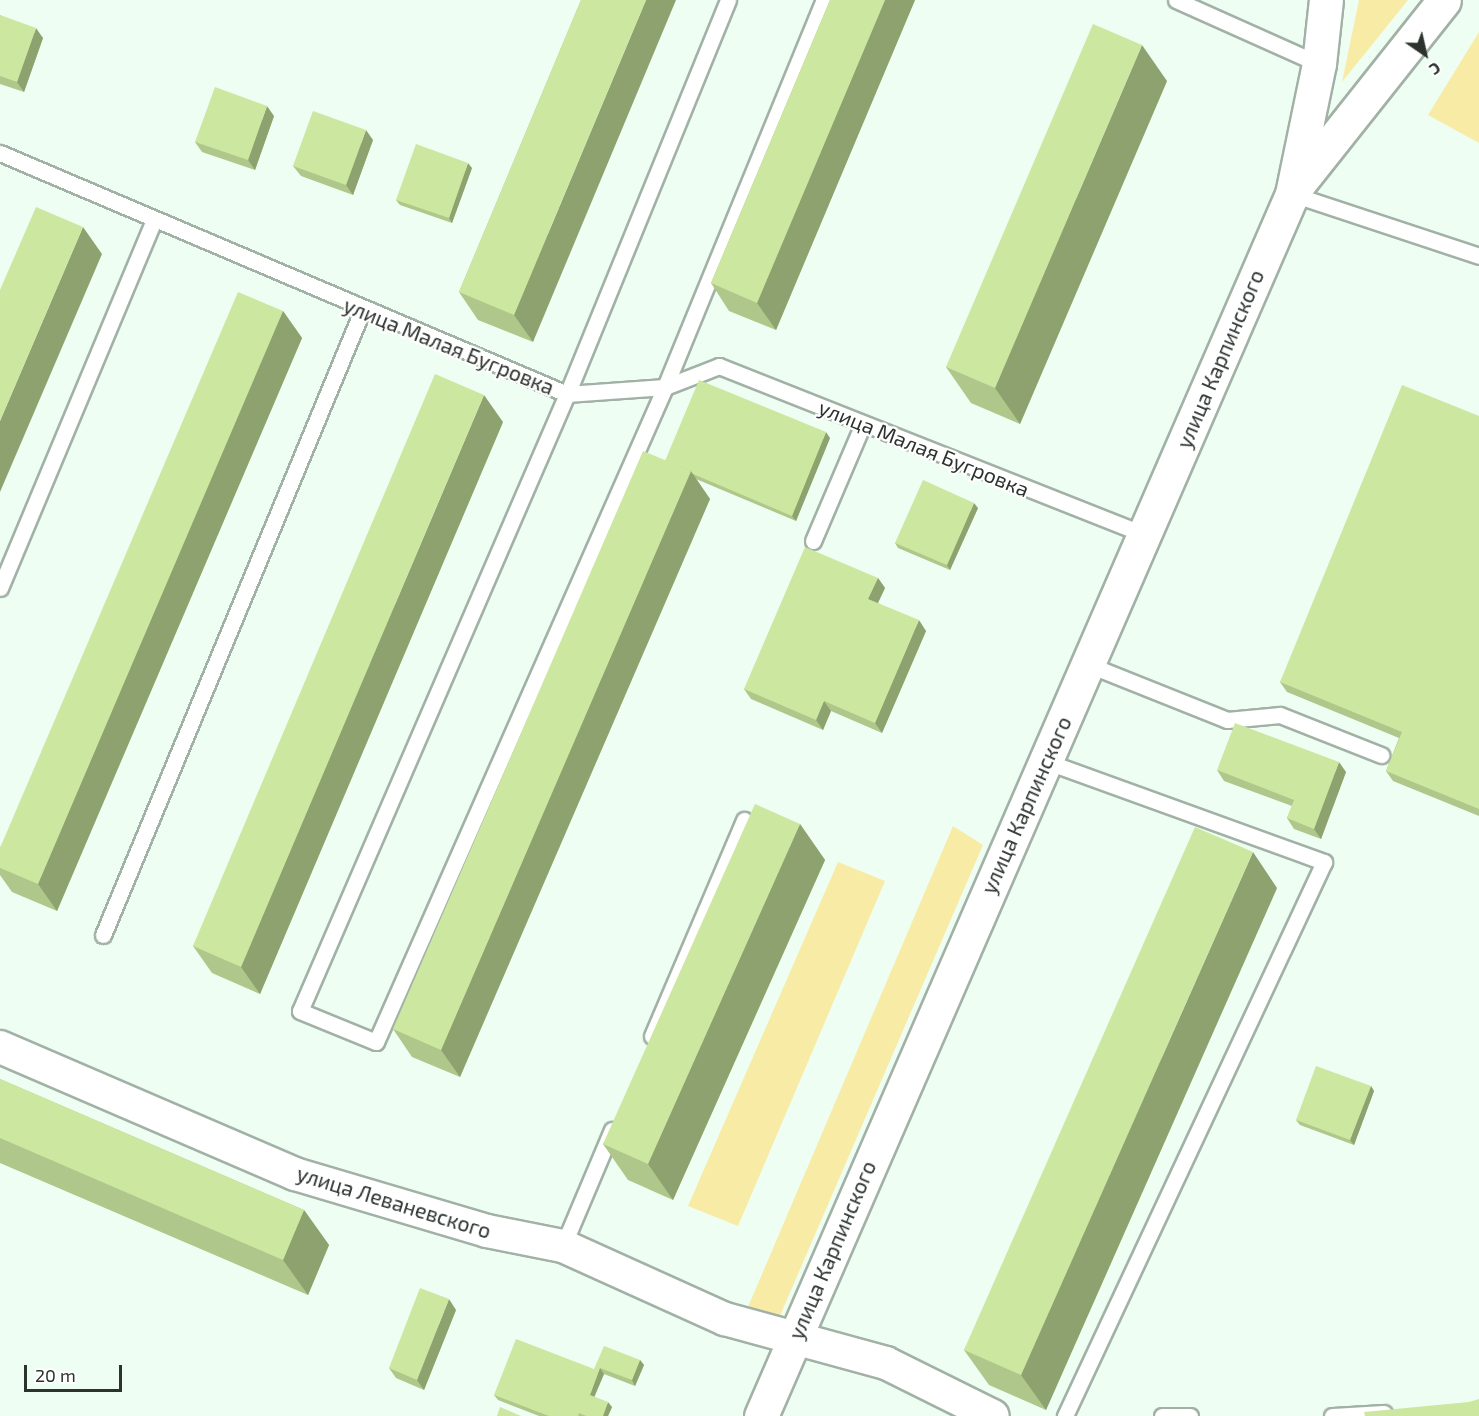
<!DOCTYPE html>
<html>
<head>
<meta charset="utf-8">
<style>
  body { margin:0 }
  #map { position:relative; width:1479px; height:1416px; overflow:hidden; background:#eefef2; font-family:"Exo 2",sans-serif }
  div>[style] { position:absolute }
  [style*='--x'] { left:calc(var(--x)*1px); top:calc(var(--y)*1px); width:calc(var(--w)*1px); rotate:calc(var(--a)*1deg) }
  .green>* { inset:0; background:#f8eba6 }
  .roads { filter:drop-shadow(2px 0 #a2b1a6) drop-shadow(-2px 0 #a2b1a6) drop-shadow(0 2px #a2b1a6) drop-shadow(0 -2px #a2b1a6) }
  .service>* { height:15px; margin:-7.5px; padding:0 7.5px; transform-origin:7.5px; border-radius:7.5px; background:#fff }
  .minor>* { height:32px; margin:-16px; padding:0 16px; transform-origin:16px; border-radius:16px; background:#fff }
  .primary>* { height:33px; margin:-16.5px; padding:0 16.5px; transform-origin:16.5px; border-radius:16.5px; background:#fff }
  .wall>* { inset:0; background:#afc78a }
  .shaded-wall>* { inset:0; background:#8ea270 }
  .building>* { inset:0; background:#cbe7a0 }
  span { translate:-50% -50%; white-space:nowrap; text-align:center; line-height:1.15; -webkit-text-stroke:4.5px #fff; paint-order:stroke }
  .street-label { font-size:21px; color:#2c322e }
  .north { position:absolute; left:1395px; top:24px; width:60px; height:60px; -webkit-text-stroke:4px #fff; paint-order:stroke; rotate:146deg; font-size:16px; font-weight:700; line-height:24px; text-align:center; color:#2c322e }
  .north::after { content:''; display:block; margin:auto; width:21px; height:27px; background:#2c322e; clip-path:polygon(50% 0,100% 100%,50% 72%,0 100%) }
  .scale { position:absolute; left:24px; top:1365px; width:98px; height:27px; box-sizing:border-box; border:3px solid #2c322e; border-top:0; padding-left:8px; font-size:18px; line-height:21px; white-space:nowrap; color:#2c322e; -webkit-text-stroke:4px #fff; paint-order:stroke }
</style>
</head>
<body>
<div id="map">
  <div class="green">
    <div style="clip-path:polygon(1359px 0,1408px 0,1342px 82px)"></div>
    <div style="clip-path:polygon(1479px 32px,1479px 143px,1428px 115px)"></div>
    <div style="clip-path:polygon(953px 826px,983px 845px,779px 1318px,748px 1307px)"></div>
    <div style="clip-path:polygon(838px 862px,885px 881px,738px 1226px,688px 1206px)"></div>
  </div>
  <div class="roads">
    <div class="service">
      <div style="--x:728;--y:0;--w:426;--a:112.2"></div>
      <div style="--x:567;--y:394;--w:672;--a:113.4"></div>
      <div style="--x:300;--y:1011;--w:82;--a:22.2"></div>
      <div style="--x:376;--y:1042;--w:716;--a:-66.19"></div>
      <div style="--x:665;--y:387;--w:418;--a:-67.7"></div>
      <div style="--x:1176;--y:0;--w:157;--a:24.1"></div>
      <div style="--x:0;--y:153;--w:616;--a:23.03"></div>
      <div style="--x:567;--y:394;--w:98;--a:-4.1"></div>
      <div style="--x:665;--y:387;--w:58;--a:-21.3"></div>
      <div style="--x:719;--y:366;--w:457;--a:21.6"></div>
      <div style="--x:1292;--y:194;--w:197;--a:18.3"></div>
      <div style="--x:813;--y:541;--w:127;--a:-66.9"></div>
      <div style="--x:0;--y:588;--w:399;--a:-67.3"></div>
      <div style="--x:1087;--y:664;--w:151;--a:21.8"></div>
      <div style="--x:1227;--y:720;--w:53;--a:-5.4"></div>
      <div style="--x:1280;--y:715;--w:109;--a:21.6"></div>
      <div style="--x:1045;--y:761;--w:297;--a:19.9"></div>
      <div style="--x:1324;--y:862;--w:612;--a:115.06"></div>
      <div style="--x:103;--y:935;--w:676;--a:-67.46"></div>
      <div style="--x:652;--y:1036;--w:235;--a:-66.9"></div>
      <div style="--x:563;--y:1246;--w:126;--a:-67.1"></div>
      <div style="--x:1162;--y:1416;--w:28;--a:0"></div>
      <div style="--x:1332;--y:1416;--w:52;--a:-3.3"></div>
    </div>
    <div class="minor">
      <div style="--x:0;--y:1047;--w:321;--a:23.3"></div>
      <div style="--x:295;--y:1174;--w:200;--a:16.5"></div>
      <div style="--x:487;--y:1231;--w:77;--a:11.2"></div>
      <div style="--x:563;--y:1246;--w:178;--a:24.3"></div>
      <div style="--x:725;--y:1319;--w:167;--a:15.3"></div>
      <div style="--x:886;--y:1363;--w:119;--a:26.4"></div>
    </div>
    <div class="primary">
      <div style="--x:1296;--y:187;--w:238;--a:-51.6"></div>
      <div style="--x:761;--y:1416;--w:1332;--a:-66.51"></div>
      <div style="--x:1292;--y:194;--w:133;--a:-78.3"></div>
      <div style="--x:1319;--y:64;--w:64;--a:-83.8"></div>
    </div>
  </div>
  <div class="wall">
    <div style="clip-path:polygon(581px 0,533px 342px,478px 320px,459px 292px)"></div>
    <div style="clip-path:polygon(830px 0,915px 0,776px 330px,729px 311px,711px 283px)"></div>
    <div style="clip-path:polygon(0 15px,43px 38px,24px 92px,0 84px)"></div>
    <div style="clip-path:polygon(1167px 81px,1020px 424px,971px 403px,946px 367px)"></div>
    <div style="clip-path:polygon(274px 116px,255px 170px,202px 152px,195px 142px)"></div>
    <div style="clip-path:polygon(373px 140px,353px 195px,301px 176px,293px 166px)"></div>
    <div style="clip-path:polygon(472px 168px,452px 223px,400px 205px,396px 200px)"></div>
    <div style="clip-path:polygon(283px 311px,302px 338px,57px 911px,12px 892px,0 875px,0 848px)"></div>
    <div style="clip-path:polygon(1479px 416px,1479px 816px,1393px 781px,1386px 771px,1399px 738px,1287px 692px,1280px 682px)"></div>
    <div style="clip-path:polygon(503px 422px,260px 994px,212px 973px,193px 946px)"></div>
    <div style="clip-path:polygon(830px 438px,796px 521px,696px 479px,710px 499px,460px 1077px,412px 1057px,393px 1029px,665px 461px)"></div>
    <div style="clip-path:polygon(978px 508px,950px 570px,898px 548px,895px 543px)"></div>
    <div style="clip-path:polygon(878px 578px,885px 588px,878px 603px,926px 631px,882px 733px,831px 711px,823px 730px,751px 699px,744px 689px)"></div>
    <div style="clip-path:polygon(1217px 770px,1346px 772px,1321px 839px,1294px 829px,1287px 818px,1292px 806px,1224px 781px)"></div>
    <div style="clip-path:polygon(800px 824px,825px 860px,673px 1200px,628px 1180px,603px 1144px)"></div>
    <div style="clip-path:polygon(1277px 888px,1046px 1410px,989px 1385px,964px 1350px)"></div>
    <div style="clip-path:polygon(0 1079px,304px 1210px,329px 1245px,308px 1295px,0 1163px)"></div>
    <div style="clip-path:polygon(1371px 1086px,1374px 1091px,1354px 1145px,1300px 1125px,1296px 1120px)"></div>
    <div style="clip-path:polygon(456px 1310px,424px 1390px,396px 1378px,389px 1368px)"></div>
    <div style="clip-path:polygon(640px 1360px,644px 1365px,635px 1386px,604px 1374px,594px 1397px,612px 1407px,608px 1416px,539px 1416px,498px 1400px,494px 1395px,594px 1369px)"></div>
  </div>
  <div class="shaded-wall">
    <div style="clip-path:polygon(646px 0,676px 0,533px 342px,514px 315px)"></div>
    <div style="clip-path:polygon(885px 0,915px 0,776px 330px,757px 303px)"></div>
    <div style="clip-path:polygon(36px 28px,43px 38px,24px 92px,17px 82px)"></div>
    <div style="clip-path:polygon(1142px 45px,1167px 81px,1020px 424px,995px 388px)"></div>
    <div style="clip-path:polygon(267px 106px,274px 116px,255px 170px,248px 160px)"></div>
    <div style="clip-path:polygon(366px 130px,373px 140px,353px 195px,346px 185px)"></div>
    <div style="clip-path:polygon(468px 163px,472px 168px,452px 223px,449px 218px)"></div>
    <div style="clip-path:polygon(83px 227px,102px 254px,0 492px,0 421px)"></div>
    <div style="clip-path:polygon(283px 311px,302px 338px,57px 911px,38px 884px)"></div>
    <div style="clip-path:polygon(484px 395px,503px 422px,260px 994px,241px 967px)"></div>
    <div style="clip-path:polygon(826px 432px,830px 438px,796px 521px,792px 516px)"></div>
    <div style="clip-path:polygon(691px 471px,710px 499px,460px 1077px,441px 1050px)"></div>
    <div style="clip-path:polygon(974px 503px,978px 508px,950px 570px,947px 565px)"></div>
    <div style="clip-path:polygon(878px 578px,885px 588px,875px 609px,868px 599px)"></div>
    <div style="clip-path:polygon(919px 620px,926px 631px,882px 733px,875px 723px)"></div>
    <div style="clip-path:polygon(824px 701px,831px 711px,823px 730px,816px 720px)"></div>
    <div style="clip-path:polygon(1339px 762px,1346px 772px,1321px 839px,1314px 829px)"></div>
    <div style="clip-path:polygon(800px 824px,825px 860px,673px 1200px,648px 1164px)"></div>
    <div style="clip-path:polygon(1253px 852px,1277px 888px,1046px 1410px,1021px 1375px)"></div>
    <div style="clip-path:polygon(1371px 1086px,1374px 1091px,1354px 1145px,1350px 1140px)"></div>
    <div style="clip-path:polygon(304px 1210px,329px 1245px,308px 1295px,283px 1260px)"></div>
    <div style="clip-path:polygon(449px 1299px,456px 1310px,424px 1390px,417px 1380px)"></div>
    <div style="clip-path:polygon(640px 1360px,644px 1365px,635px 1386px,632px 1380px)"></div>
    <div style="clip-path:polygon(600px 1368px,604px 1374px,593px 1400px,590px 1395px)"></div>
    <div style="clip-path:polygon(608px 1402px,612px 1407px,608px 1416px,603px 1416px)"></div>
  </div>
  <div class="building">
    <div style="clip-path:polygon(581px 0,646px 0,514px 315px,459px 292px)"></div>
    <div style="clip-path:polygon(830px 0,885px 0,757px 303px,711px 283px)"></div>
    <div style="clip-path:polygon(0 15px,36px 28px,17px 82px,0 76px)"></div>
    <div style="clip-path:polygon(1093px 24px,1142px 45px,995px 388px,946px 367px)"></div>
    <div style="clip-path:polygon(215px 87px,267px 106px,248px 160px,195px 142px)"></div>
    <div style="clip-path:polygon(313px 111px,366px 130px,346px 185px,293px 166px)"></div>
    <div style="clip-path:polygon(416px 144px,468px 163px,449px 218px,396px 200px)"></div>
    <div style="clip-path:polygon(36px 207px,83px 227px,0 421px,0 290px)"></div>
    <div style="clip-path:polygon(238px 292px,283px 311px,38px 884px,0 868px,0 848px)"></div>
    <div style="clip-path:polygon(435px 374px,484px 395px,241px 967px,193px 946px)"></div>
    <div style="clip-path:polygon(699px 380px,826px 432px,792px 516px,693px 474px,691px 471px,665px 461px)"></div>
    <div style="clip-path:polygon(1402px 385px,1479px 416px,1479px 809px,1386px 771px,1402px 732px,1280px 682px)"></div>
    <div style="clip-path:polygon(643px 451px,691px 471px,441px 1050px,393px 1029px)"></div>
    <div style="clip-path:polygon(923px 480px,974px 503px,947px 565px,895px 543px)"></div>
    <div style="clip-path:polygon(805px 547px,878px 578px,868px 599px,919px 620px,875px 723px,824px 701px,816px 720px,744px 689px)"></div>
    <div style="clip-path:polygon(1235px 723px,1339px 762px,1314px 829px,1287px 818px,1294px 800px,1217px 770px)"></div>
    <div style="clip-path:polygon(755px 804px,800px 824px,648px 1164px,603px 1144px)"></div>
    <div style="clip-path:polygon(1195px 827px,1253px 852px,1021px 1375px,964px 1350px)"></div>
    <div style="clip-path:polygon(1316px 1066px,1371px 1086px,1350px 1140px,1296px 1120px)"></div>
    <div style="clip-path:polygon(0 1079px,304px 1210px,283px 1260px,0 1138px)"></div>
    <div style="clip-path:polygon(420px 1288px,449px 1299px,417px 1380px,389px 1368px)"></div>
    <div style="clip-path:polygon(516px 1339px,594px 1369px,604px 1346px,640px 1360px,632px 1380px,600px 1368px,590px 1395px,608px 1402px,603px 1416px,586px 1416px,579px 1413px,578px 1416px,549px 1416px,494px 1395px)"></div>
    <div style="clip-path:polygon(1479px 1399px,1479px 1416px,1365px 1416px,1364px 1412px,1469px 1402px)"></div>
    <div style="clip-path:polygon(500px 1407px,521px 1416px,497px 1416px)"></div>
  </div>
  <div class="street-label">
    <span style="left:449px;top:346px;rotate:22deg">улица Малая Бугровка</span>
    <span style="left:1220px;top:359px;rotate:-67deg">улица Карпинского</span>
    <span style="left:924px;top:448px;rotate:22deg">улица Малая Бугровка</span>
    <span style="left:1026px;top:805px;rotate:-66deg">улица Карпинского</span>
    <span style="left:394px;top:1202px;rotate:17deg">улица Леваневского</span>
    <span style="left:832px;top:1250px;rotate:-67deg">улица Карпинского</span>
  </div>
  <div class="north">С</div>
  <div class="scale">20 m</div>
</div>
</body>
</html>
